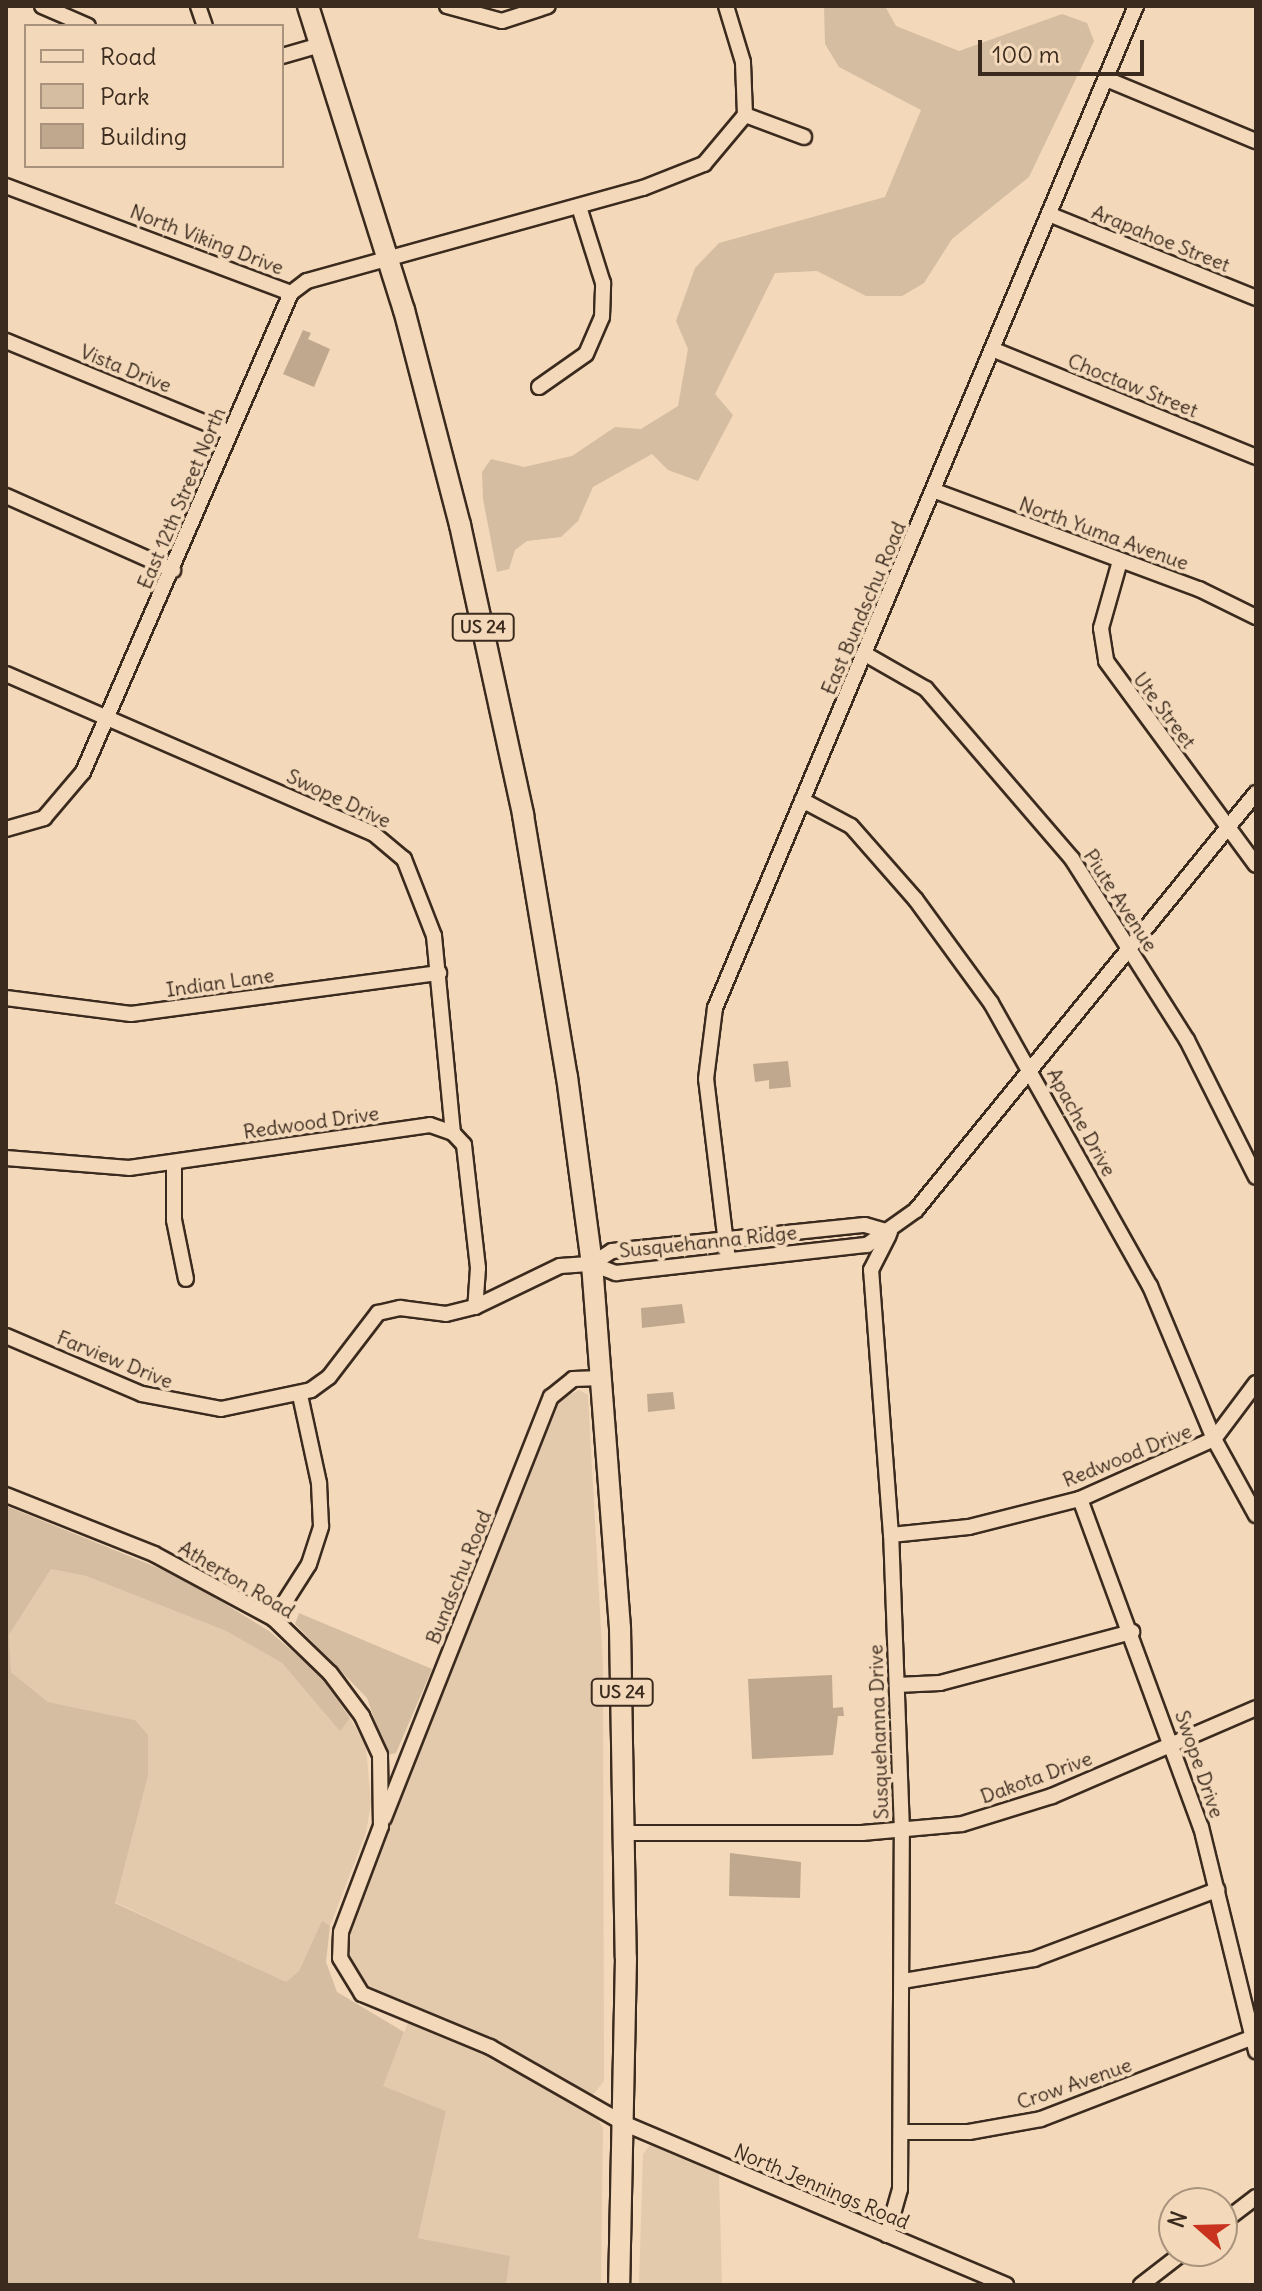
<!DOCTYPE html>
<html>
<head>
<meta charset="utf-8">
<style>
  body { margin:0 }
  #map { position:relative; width:1262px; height:2291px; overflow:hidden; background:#f3d9ba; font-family:Delius,sans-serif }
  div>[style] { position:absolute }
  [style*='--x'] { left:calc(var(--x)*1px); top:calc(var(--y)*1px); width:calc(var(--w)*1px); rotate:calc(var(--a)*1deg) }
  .built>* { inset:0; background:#e4caad }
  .green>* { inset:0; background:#d5bda1 }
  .building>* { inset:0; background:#c0a88f }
  .roads { filter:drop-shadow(2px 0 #3b2a1e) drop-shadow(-2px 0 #3b2a1e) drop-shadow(0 2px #3b2a1e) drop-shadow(0 -2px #3b2a1e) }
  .minor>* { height:14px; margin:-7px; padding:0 7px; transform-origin:7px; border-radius:7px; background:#f3d9ba }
  .highway>* { height:20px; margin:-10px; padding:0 10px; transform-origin:10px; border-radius:10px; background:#f3d9ba }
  span { translate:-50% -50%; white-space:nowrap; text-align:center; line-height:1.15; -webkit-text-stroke:8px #f3d9ba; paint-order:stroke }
  .shield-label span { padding:2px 6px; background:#f3d9ba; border:2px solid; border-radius:6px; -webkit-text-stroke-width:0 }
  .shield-label { font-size:18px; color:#3b2a1e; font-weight:700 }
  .street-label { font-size:20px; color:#3b2a1e }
  .frame { position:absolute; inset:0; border:8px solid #3b2a1e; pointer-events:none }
  .legend { position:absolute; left:24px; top:24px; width:260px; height:144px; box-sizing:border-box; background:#f3d9ba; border:2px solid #a9937c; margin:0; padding:10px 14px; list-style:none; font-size:24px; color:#3b2a1e }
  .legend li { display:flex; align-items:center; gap:16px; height:40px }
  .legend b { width:40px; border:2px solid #a9937c }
  .north { position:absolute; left:1158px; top:2187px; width:80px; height:80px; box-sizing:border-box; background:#f3d9ba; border:2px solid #a9937c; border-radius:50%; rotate:290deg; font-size:22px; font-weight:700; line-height:32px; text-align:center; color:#3b2a1e }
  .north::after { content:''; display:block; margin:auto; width:28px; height:36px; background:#c8321e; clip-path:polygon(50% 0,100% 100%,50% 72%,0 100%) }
  .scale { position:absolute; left:978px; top:40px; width:166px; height:36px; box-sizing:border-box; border:4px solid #3b2a1e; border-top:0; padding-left:10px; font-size:24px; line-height:28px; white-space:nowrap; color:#3b2a1e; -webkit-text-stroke:6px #f3d9ba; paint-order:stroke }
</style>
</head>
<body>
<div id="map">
  <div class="built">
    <div style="clip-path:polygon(579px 1390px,588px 1395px,603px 1665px,604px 2081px,593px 2095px,458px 2024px,367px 1988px,353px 1969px,349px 1948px,349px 1930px,557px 1402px)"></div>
    <div style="clip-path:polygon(51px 1569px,86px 1576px,226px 1631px,282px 1663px,340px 1730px,350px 1718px,366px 1746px,371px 1803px,366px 1833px,330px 1926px,323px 1922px,299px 1971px,287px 1983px,115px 1902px,148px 1776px,147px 1735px,135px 1720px,48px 1702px,11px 1672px,9px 1635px)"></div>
    <div style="clip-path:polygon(408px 2023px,484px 2051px,596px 2116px,603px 2128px,601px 2285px,506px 2285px,509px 2256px,418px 2238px,446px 2111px,382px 2086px)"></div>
    <div style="clip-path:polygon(650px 2145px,719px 2173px,722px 2285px,639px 2285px,643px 2154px)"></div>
  </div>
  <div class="green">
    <div style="clip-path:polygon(824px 6px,885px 6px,896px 26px,959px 51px,1062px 14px,1087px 23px,1094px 41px,1029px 177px,952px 239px,924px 283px,902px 296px,866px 296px,817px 271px,775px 273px,715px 394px,733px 415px,698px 481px,668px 470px,652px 454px,593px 487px,578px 521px,561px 537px,527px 541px,515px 550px,509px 569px,497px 572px,483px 499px,482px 472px,491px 459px,524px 467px,572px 456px,615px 427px,641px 429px,678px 406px,688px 349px,676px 321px,695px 268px,719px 243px,885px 197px,921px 110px,839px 67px,825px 44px)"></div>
    <div style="clip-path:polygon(6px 1506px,183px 1578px,269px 1631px,320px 1675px,350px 1718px,340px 1731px,282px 1663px,226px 1631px,86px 1576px,51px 1569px,9px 1635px,11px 1672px,48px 1702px,135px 1720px,148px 1735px,148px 1776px,115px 1903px,286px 1982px,299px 1971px,322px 1921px,330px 1926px,326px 1962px,337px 1992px,404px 2032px,383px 2086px,446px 2111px,418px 2238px,510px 2256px,506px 2285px,6px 2285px)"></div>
    <div style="clip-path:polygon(299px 1613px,432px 1669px,396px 1753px,387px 1755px,367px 1698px,295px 1624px)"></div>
  </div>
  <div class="building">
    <div style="clip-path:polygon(303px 330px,311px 333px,308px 339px,330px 349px,314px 387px,283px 374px)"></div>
    <div style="clip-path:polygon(788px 1061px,791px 1087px,769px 1089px,769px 1080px,755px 1082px,753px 1064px)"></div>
    <div style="clip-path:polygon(682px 1304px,685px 1323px,642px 1328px,641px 1308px)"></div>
    <div style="clip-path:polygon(673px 1392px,675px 1409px,648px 1412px,647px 1394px)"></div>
    <div style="clip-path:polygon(832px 1675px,833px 1708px,843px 1707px,844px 1716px,838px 1716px,833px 1755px,752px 1759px,748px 1679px)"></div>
    <div style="clip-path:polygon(730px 1853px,801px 1862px,800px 1898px,729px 1896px)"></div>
  </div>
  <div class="roads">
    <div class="minor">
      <div style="--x:42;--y:6;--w:50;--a:23.5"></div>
      <div style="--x:198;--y:6;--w:21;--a:71"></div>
      <div style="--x:447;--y:6;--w:57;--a:15.3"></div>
      <div style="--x:502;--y:21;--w:48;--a:-18.1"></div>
      <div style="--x:282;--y:56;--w:40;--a:-16"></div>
      <div style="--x:1106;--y:79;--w:162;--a:22.5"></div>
      <div style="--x:745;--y:115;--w:63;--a:20.4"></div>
      <div style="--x:6;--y:186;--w:304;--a:20.6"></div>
      <div style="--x:1051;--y:215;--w:221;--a:22"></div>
      <div style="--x:6;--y:341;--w:242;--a:22.3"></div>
      <div style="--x:994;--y:350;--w:283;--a:22.2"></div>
      <div style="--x:539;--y:387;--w:57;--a:-35.1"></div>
      <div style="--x:586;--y:354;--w:40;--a:-66.6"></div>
      <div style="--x:602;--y:317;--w:34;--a:-88"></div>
      <div style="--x:603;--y:283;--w:80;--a:-107.5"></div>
      <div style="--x:935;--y:491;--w:282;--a:20.4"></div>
      <div style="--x:1199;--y:589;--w:64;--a:26.2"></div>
      <div style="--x:6;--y:496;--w:183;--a:23.9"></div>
      <div style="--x:1120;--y:561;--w:70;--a:105.8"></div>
      <div style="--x:1101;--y:628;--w:33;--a:81"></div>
      <div style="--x:1106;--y:661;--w:253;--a:53.7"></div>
      <div style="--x:865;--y:654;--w:70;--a:29.8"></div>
      <div style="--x:926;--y:689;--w:224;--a:49.3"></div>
      <div style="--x:1072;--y:859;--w:214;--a:57.6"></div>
      <div style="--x:1187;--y:1040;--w:153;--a:63.3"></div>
      <div style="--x:6;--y:674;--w:401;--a:23.5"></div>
      <div style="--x:374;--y:834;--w:39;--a:40"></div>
      <div style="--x:404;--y:859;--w:83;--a:68.7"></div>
      <div style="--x:434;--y:936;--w:198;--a:84.5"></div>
      <div style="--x:453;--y:1133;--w:16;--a:47"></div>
      <div style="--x:464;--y:1145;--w:124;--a:83.5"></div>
      <div style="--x:478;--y:1268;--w:39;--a:94"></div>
      <div style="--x:802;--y:800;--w:55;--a:28"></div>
      <div style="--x:851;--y:826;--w:98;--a:48.7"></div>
      <div style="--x:916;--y:900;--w:127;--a:53.9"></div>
      <div style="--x:991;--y:1003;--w:325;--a:60.7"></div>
      <div style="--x:1150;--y:1286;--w:166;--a:67.3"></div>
      <div style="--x:1214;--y:1439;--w:87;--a:61.1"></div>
      <div style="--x:6;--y:829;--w:40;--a:-16"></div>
      <div style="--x:44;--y:818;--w:60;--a:-49.7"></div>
      <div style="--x:83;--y:772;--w:522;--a:-66.53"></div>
      <div style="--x:291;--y:293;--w:20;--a:-37"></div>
      <div style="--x:307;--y:281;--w:349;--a:-15.5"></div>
      <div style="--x:643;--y:188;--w:66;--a:-21.5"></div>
      <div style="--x:704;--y:164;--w:64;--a:-50.1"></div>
      <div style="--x:745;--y:115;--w:53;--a:-92.2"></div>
      <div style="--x:743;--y:62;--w:59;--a:-106.9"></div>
      <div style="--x:6;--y:998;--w:126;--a:7.3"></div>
      <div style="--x:131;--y:1014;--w:311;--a:-7.6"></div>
      <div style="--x:6;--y:1158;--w:123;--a:4.6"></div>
      <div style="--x:129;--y:1168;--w:304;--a:-8.1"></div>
      <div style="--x:430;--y:1125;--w:24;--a:19"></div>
      <div style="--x:174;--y:1162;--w:58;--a:90"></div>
      <div style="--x:174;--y:1220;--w:60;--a:78.5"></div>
      <div style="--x:728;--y:1260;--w:182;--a:-96.9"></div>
      <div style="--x:706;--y:1079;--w:72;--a:-82.8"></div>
      <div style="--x:715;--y:1008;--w:1087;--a:-67.21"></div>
      <div style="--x:592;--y:1264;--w:24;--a:-33"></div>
      <div style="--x:612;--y:1251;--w:254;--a:-5.9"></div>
      <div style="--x:865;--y:1225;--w:26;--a:16"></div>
      <div style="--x:6;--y:1336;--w:148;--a:23.1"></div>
      <div style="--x:142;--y:1394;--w:80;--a:10.8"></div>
      <div style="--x:221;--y:1409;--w:92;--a:-11.9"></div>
      <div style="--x:311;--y:1390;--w:22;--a:-36"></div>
      <div style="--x:329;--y:1377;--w:81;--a:-52.6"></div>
      <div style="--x:378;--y:1313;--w:23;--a:-13"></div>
      <div style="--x:400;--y:1308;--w:46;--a:7.4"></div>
      <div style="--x:446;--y:1314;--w:30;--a:-14"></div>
      <div style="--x:475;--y:1307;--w:94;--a:-25.8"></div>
      <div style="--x:560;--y:1266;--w:32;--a:-4"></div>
      <div style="--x:592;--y:1264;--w:26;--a:21"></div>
      <div style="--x:616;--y:1273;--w:253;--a:-6.4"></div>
      <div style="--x:867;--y:1245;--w:60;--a:-35.5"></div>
      <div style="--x:916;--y:1210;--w:538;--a:-50.81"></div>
      <div style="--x:6;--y:1495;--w:159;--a:21.7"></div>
      <div style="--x:154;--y:1554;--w:136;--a:28.4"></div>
      <div style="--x:274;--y:1619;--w:78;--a:44"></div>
      <div style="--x:330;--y:1673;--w:54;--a:53.3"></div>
      <div style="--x:362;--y:1716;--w:43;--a:65.2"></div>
      <div style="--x:380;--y:1755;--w:71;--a:89.2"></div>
      <div style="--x:381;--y:1826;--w:113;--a:110.7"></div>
      <div style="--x:341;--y:1932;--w:26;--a:92"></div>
      <div style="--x:340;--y:1958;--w:42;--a:58.6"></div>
      <div style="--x:362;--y:1994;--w:139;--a:22.5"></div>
      <div style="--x:490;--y:2047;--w:153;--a:29.7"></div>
      <div style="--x:623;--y:2123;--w:416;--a:22.9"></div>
      <div style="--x:1080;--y:1499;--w:350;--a:69.8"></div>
      <div style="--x:1201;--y:1827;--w:231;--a:76.2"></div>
      <div style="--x:891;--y:1535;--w:78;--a:-5.9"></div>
      <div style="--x:969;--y:1527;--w:114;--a:-14.2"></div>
      <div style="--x:1080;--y:1499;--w:147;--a:-24.1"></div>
      <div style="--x:1214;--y:1439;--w:70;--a:-53.1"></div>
      <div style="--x:274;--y:1619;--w:65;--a:-57.5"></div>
      <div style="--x:309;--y:1564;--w:40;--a:-72"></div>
      <div style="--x:321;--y:1526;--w:43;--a:-92.7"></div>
      <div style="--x:319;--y:1483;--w:90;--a:-102.2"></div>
      <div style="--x:897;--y:1685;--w:43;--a:-2.7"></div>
      <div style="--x:940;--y:1683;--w:199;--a:-14.9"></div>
      <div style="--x:384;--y:1818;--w:453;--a:-68.4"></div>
      <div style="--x:551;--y:1397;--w:28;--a:-39"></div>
      <div style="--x:573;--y:1379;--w:29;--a:-2"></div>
      <div style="--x:625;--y:1833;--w:237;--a:0"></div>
      <div style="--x:862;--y:1833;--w:100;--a:-5.1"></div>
      <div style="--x:962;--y:1824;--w:94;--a:-17.3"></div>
      <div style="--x:1052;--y:1796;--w:222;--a:-23.3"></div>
      <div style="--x:903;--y:1981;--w:133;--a:-9.5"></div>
      <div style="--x:1034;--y:1959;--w:196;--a:-20.7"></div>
      <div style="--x:901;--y:2132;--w:68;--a:0"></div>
      <div style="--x:969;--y:2132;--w:73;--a:-10.2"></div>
      <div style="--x:1041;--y:2119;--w:227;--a:-21.1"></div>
      <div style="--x:1222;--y:2223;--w:43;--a:-37.4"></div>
      <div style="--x:887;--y:2235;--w:48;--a:-74.2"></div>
      <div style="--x:900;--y:2189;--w:358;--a:-89.7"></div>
      <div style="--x:902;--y:1831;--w:296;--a:-92.1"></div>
      <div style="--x:891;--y:1535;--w:266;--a:-94.3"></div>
      <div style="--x:871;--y:1270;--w:39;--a:-63"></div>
      <div style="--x:1141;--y:2285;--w:56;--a:-37.7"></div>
    </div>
    <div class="highway">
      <div style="--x:308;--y:6;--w:319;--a:72.5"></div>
      <div style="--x:404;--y:310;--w:222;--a:75.4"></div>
      <div style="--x:460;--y:525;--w:297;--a:77.7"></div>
      <div style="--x:523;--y:815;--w:266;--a:80.5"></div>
      <div style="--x:567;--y:1077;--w:189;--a:82.4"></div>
      <div style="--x:592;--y:1264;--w:365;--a:85.6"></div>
      <div style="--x:620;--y:1628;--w:330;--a:89"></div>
      <div style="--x:626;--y:1958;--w:327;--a:91.2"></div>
    </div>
  </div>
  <div class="shield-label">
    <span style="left:483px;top:627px">US 24</span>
    <span style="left:622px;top:1692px">US 24</span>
  </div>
  <div class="street-label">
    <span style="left:1161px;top:238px;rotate:22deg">Arapahoe Street</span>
    <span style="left:207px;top:239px;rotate:21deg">North Viking Drive</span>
    <span style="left:126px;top:368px;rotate:22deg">Vista Drive</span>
    <span style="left:1133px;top:385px;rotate:22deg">Choctaw Street</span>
    <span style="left:181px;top:498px;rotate:-67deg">East 12th Street North</span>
    <span style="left:1104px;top:533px;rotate:20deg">North Yuma Avenue</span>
    <span style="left:863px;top:608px;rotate:-67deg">East Bundschu Road</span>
    <span style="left:1165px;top:710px;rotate:53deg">Ute Street</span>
    <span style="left:339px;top:798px;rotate:25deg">Swope Drive</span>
    <span style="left:1121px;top:900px;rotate:57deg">Piute Avenue</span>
    <span style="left:220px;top:982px;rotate:-8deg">Indian Lane</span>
    <span style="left:311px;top:1122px;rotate:-8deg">Redwood Drive</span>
    <span style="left:1082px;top:1122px;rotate:61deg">Apache Drive</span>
    <span style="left:708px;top:1241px;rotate:-6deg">Susquehanna Ridge</span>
    <span style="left:115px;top:1359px;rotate:22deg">Farview Drive</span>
    <span style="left:1127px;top:1455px;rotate:-22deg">Redwood Drive</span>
    <span style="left:458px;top:1577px;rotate:-68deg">Bundschu Road</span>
    <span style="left:237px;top:1579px;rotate:31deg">Atherton Road</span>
    <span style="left:878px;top:1732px;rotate:-92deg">Susquehanna Drive</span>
    <span style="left:1200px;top:1764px;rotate:71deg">Swope Drive</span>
    <span style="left:1036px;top:1777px;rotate:-20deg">Dakota Drive</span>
    <span style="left:1074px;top:2083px;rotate:-19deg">Crow Avenue</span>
    <span style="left:822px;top:2186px;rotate:23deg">North Jennings Road</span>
  </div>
  <div class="frame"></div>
  <ul class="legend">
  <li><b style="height:10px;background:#f3d9ba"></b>Road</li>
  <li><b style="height:22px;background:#d5bda1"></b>Park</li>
  <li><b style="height:22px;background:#c0a88f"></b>Building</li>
  </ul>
  <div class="north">N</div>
  <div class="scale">100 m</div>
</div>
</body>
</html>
